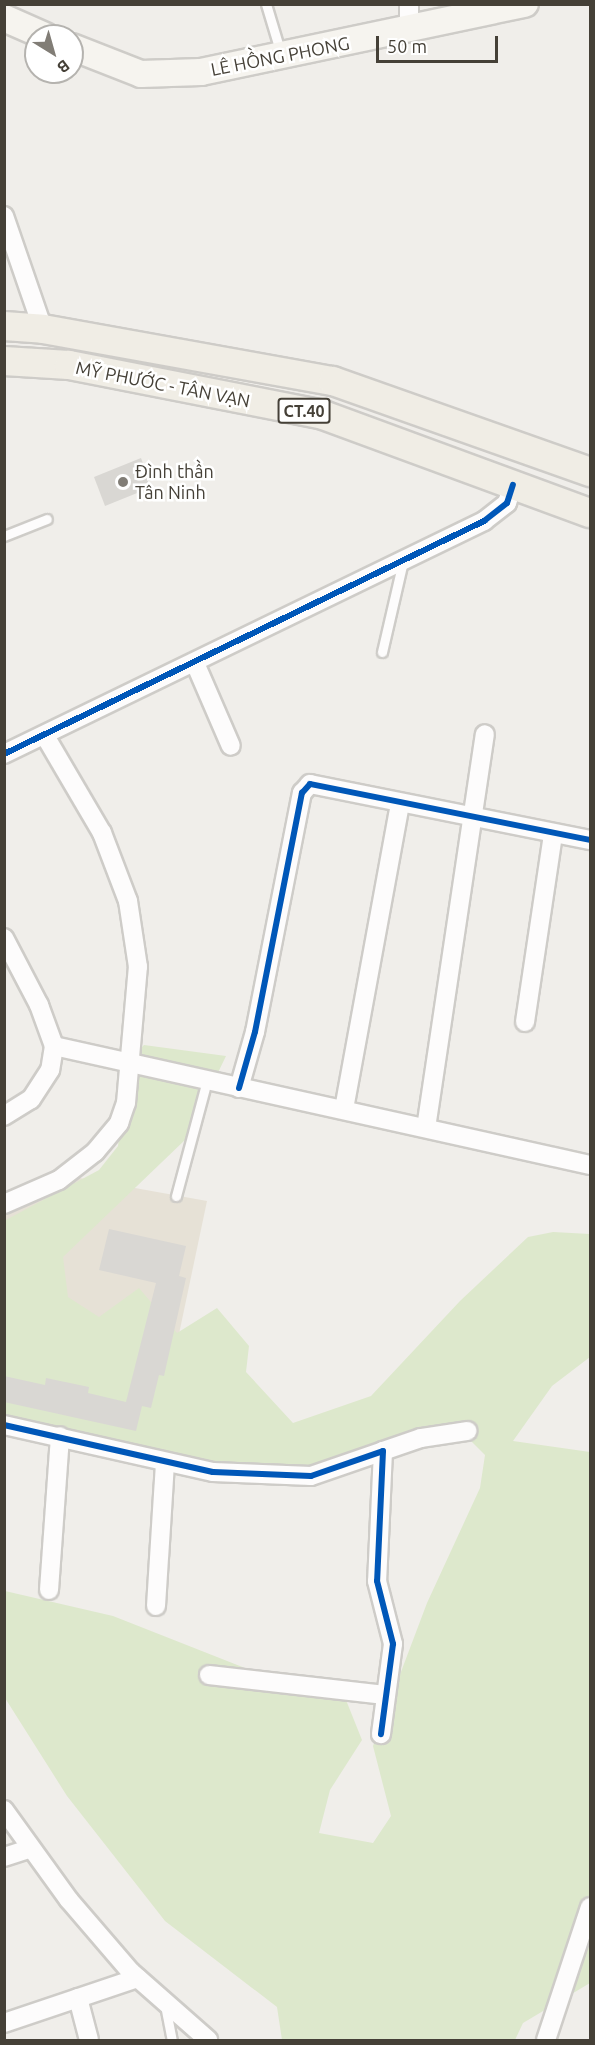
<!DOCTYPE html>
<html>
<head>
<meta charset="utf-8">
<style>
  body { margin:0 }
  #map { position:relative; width:595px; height:2045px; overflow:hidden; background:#f0eeea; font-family:Ubuntu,sans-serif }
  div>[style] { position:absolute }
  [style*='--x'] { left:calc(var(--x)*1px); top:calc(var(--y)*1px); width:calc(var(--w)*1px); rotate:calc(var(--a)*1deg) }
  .education>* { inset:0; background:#e6e1d6 }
  .green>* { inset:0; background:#dde8cc }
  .building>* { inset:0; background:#d9d7d3 }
  .roads { filter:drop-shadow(2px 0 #ceccc8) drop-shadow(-2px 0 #ceccc8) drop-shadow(0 2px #ceccc8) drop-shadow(0 -2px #ceccc8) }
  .lane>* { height:9px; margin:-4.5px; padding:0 4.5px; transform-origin:4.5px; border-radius:4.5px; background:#fdfcfc }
  .street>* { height:18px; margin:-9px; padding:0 9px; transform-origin:9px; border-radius:9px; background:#fdfcfc }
  .secondary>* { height:26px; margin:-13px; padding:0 13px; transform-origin:13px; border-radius:13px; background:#f6f4ef }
  .primary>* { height:28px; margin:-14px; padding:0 14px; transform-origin:14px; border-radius:14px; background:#f0ede5 }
  .cycleway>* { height:6px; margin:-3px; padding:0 3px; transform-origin:3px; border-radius:3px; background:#0057b8 }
  .dots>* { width:16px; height:16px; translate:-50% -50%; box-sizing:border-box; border:3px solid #fff; border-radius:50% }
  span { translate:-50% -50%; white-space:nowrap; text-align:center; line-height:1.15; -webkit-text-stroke:5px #fff; paint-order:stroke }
  .shield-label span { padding:2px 4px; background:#fff; border:2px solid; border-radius:4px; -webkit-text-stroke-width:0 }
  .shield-label { font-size:16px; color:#454037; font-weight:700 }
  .street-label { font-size:18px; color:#454037 }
  .poi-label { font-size:18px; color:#454037 }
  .left { translate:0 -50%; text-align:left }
  .frame { position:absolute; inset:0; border:6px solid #454037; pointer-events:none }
  .north { position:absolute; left:24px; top:24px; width:60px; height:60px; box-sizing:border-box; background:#fff; border:2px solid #b5b3af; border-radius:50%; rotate:143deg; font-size:16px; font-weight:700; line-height:24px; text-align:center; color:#454037 }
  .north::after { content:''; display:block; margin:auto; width:21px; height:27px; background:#817d76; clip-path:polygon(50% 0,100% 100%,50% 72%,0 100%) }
  .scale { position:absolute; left:376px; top:36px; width:122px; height:27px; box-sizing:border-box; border:3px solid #454037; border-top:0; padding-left:8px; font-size:18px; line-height:21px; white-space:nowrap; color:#454037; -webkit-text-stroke:4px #fff; paint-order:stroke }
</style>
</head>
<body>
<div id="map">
  <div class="education">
    <div style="clip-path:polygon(74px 1177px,207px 1201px,155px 1448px,5px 1415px,4px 1208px)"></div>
  </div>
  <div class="green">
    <div style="clip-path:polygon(144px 1045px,226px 1056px,186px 1139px,63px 1257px,68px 1297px,99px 1317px,139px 1288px,177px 1333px,217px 1308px,249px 1346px,246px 1372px,293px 1423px,371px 1396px,460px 1301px,528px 1237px,553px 1232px,590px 1234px,590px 1357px,552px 1386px,513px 1441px,590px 1452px,590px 1983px,523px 2023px,515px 2040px,282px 2040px,277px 2007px,165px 1921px,67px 1796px,5px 1698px,5px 1591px,113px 1616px,250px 1670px,342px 1690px,362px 1740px,330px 1790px,319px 1833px,373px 1843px,391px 1816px,373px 1746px,427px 1603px,480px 1488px,485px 1455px,456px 1426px,302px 1478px,235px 1470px,5px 1425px,4px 1221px,99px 1170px,118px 1146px,128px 1061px)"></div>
  </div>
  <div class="building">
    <div style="clip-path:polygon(141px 458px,152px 487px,105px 506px,94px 477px)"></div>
    <div style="clip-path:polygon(109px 1229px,186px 1246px,179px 1276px,186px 1278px,164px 1376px,159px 1375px,151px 1408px,142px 1406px,136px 1431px,4px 1402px,4px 1376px,45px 1385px,46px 1378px,89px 1387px,88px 1393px,126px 1402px,156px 1283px,99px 1270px)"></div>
  </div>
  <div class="roads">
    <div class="lane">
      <div style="--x:266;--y:4;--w:52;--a:73.3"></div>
      <div style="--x:4;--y:536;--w:46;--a:-21.6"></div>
      <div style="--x:382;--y:652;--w:93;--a:-77"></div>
      <div style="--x:176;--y:1196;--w:120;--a:-75"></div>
      <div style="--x:165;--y:2005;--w:36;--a:79"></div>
    </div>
    <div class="street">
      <div style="--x:409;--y:4;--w:27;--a:90"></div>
      <div style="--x:4;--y:216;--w:120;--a:71"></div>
      <div style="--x:195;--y:663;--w:90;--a:66.6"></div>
      <div style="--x:4;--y:754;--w:534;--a:-25.89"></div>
      <div style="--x:484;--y:521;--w:29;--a:-38"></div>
      <div style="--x:507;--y:503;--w:19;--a:-72"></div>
      <div style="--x:4;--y:938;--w:76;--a:62.4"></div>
      <div style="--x:39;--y:1005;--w:44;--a:69.9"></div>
      <div style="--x:54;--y:1046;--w:24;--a:99"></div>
      <div style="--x:50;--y:1070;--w:35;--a:123"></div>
      <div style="--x:31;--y:1099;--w:32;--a:148"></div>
      <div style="--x:525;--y:1022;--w:190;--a:-81.5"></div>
      <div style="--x:54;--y:1046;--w:549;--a:12.52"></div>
      <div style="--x:239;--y:1088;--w:58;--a:-74.1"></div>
      <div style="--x:255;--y:1032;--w:244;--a:-78.9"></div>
      <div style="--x:302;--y:793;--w:12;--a:-48"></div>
      <div style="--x:310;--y:784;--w:286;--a:11.3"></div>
      <div style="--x:344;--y:1109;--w:309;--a:-79.6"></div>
      <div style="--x:426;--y:1128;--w:398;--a:-81.5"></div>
      <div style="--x:4;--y:1204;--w:60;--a:-23.6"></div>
      <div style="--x:59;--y:1180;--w:46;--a:-37.9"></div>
      <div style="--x:95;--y:1152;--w:38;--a:-50"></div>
      <div style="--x:119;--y:1123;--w:21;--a:-71"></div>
      <div style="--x:126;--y:1103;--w:137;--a:-85"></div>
      <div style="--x:138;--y:967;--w:67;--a:-98.6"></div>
      <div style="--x:128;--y:901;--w:73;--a:-110.9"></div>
      <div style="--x:102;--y:833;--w:113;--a:-120.4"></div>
      <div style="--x:4;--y:1425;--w:214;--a:12.7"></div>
      <div style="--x:213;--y:1472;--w:98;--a:2.3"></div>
      <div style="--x:311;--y:1476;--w:76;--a:-19.1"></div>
      <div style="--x:383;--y:1451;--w:130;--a:92.6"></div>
      <div style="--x:377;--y:1581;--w:65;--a:75.7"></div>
      <div style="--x:393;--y:1644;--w:91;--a:97.6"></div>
      <div style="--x:383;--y:1451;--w:40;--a:-18.9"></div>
      <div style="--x:421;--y:1438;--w:47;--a:-8.7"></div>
      <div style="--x:49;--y:1590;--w:154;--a:-85.9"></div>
      <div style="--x:156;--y:1606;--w:143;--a:-86.4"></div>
      <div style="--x:209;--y:1675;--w:177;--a:6.5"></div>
      <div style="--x:4;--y:1810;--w:111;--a:54.2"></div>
      <div style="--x:69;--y:1900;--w:95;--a:49.3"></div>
      <div style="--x:131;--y:1972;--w:103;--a:41.4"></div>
      <div style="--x:4;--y:1857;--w:26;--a:-18"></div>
      <div style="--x:78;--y:1998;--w:43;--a:75.3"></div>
      <div style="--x:4;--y:2023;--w:141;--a:-18.6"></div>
      <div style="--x:546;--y:2040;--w:140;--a:-71.7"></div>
    </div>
    <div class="secondary">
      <div style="--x:4;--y:18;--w:45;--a:23.7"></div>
      <div style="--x:72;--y:47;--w:74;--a:21.4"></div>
      <div style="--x:141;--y:74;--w:60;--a:-1.9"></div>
      <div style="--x:201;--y:72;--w:331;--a:-11.9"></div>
    </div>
    <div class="primary">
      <div style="--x:4;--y:326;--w:39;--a:4"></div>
      <div style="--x:43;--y:329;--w:295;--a:10.2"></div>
      <div style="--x:333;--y:381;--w:273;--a:19.5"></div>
      <div style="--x:4;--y:361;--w:65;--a:3.5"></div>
      <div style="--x:69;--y:365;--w:259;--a:11.1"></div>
      <div style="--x:323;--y:415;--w:284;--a:20.2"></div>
    </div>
  </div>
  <div class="cycleway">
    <div style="--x:4;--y:754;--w:534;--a:-25.89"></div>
    <div style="--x:484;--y:521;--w:29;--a:-38"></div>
    <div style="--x:507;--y:503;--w:19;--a:-72"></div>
    <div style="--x:239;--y:1088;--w:58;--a:-74.1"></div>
    <div style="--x:255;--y:1032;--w:244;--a:-78.9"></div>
    <div style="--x:302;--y:793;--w:12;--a:-48"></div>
    <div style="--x:310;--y:784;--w:286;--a:11.3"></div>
    <div style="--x:4;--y:1425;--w:214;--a:12.7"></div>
    <div style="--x:213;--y:1472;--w:98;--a:2.3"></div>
    <div style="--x:311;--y:1476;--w:76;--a:-19.1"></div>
    <div style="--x:383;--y:1451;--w:130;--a:92.6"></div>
    <div style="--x:377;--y:1581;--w:65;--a:75.7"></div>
    <div style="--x:393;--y:1644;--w:91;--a:97.6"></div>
  </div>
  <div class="dots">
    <div style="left:123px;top:482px;background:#817d76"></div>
  </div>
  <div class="shield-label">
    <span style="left:304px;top:411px">CT.40</span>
  </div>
  <div class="street-label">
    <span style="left:280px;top:56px;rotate:-11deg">LÊ HỒNG PHONG</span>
    <span style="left:163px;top:384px;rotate:11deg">MỸ PHƯỚC - TÂN VẠN</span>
  </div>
  <div class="poi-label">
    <span class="left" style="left:135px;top:482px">Đình thần<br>Tân Ninh</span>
  </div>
  <div class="frame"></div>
  <div class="north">B</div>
  <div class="scale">50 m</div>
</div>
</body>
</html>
